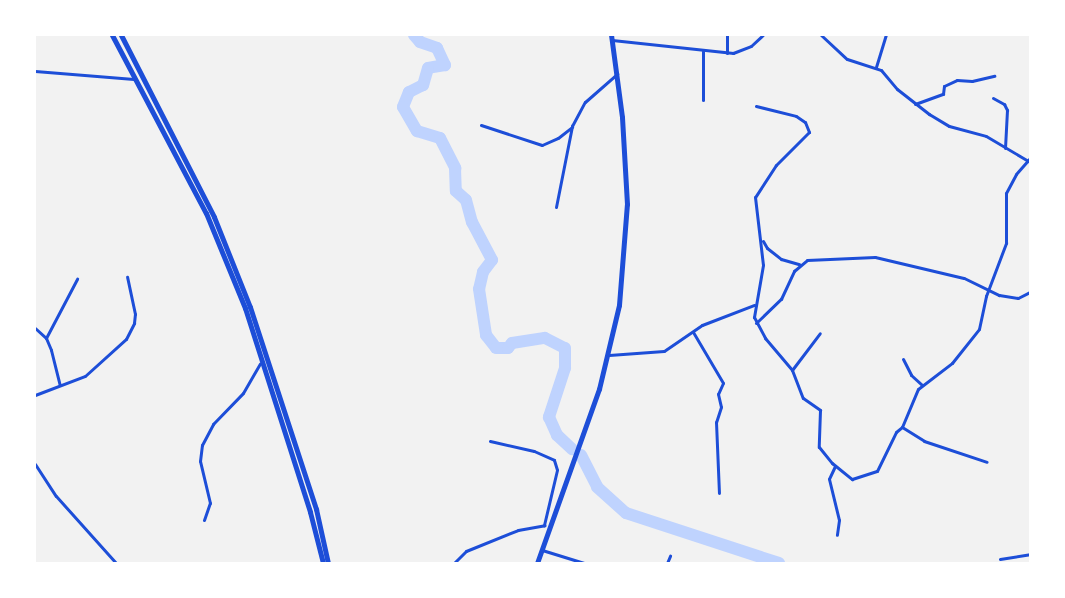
<!DOCTYPE html>
<html>
<head>
<meta charset="utf-8">
<style>
  body { margin:0 }
  #map { position:relative; width:1065px; height:598px; overflow:hidden; background:#f2f2f2; font-family:Helvetica,sans-serif }
  div>[style] { position:absolute }
  [style*='--x'] { left:calc(var(--x)*1px); top:calc(var(--y)*1px); width:calc(var(--w)*1px); rotate:calc(var(--a)*1deg) }
  .river>* { height:12px; margin:-6px; padding:0 6px; transform-origin:6px; border-radius:6px; background:#bfd3fe }
  .minor>* { height:3px; margin:-1.5px; padding:0 1.5px; transform-origin:1.5px; border-radius:1.5px; background:#1d4ed8 }
  .trunk>* { height:5px; margin:-2.5px; padding:0 2.5px; transform-origin:2.5px; border-radius:2.5px; background:#1d4ed8 }
  span { translate:-50% -50%; white-space:nowrap; text-align:center; line-height:1.15; -webkit-text-stroke:5px #fff; paint-order:stroke }
  .frame { position:absolute; inset:0; border:36px solid #fff; pointer-events:none }
</style>
</head>
<body>
<div id="map">
  <div class="river">
    <div style="--x:414;--y:35;--w:9;--a:49"></div>
    <div style="--x:420;--y:42;--w:18;--a:19"></div>
    <div style="--x:437;--y:48;--w:19;--a:65"></div>
    <div style="--x:445;--y:65;--w:17;--a:170"></div>
    <div style="--x:428;--y:68;--w:18;--a:106"></div>
    <div style="--x:423;--y:85;--w:16;--a:153"></div>
    <div style="--x:409;--y:92;--w:16;--a:112"></div>
    <div style="--x:403;--y:107;--w:28;--a:60"></div>
    <div style="--x:417;--y:131;--w:24;--a:17"></div>
    <div style="--x:440;--y:138;--w:34;--a:63"></div>
    <div style="--x:455;--y:168;--w:23;--a:88"></div>
    <div style="--x:456;--y:191;--w:13;--a:42"></div>
    <div style="--x:466;--y:200;--w:23;--a:75"></div>
    <div style="--x:472;--y:222;--w:43;--a:62.2"></div>
    <div style="--x:492;--y:260;--w:15;--a:127"></div>
    <div style="--x:483;--y:272;--w:17;--a:103"></div>
    <div style="--x:479;--y:289;--w:47;--a:81.3"></div>
    <div style="--x:486;--y:335;--w:16;--a:52"></div>
    <div style="--x:496;--y:348;--w:12;--a:0"></div>
    <div style="--x:508;--y:348;--w:6;--a:-51"></div>
    <div style="--x:512;--y:343;--w:33;--a:-9"></div>
    <div style="--x:545;--y:338;--w:22;--a:27"></div>
    <div style="--x:565;--y:348;--w:20;--a:90"></div>
    <div style="--x:565;--y:368;--w:52;--a:108.1"></div>
    <div style="--x:549;--y:417;--w:20;--a:66"></div>
    <div style="--x:557;--y:435;--w:21;--a:43"></div>
    <div style="--x:581;--y:455;--w:36;--a:63"></div>
    <div style="--x:597;--y:487;--w:39;--a:42"></div>
    <div style="--x:626;--y:513;--w:161;--a:18.1"></div>
  </div>
  <div class="minor">
    <div style="--x:821;--y:35;--w:35;--a:43"></div>
    <div style="--x:847;--y:59;--w:36;--a:18"></div>
    <div style="--x:881;--y:70;--w:25;--a:50"></div>
    <div style="--x:897;--y:89;--w:41;--a:38"></div>
    <div style="--x:929;--y:114;--w:23;--a:31"></div>
    <div style="--x:949;--y:126;--w:38;--a:15"></div>
    <div style="--x:986;--y:136;--w:51;--a:30.6"></div>
    <div style="--x:612;--y:40;--w:122;--a:6.1"></div>
    <div style="--x:733;--y:53;--w:19;--a:-21"></div>
    <div style="--x:751;--y:46;--w:16;--a:-43"></div>
    <div style="--x:703;--y:51;--w:49;--a:90"></div>
    <div style="--x:727;--y:53;--w:18;--a:-90"></div>
    <div style="--x:876;--y:67;--w:34;--a:-73"></div>
    <div style="--x:35;--y:71;--w:99;--a:4.6"></div>
    <div style="--x:993;--y:98;--w:13;--a:29"></div>
    <div style="--x:1004;--y:104;--w:7;--a:63"></div>
    <div style="--x:1007;--y:110;--w:38;--a:93"></div>
    <div style="--x:915;--y:104;--w:30;--a:-20"></div>
    <div style="--x:943;--y:94;--w:8;--a:-83"></div>
    <div style="--x:944;--y:86;--w:14;--a:-25"></div>
    <div style="--x:957;--y:80;--w:15;--a:4"></div>
    <div style="--x:972;--y:81;--w:23;--a:-13"></div>
    <div style="--x:756;--y:106;--w:41;--a:14"></div>
    <div style="--x:796;--y:116;--w:11;--a:34"></div>
    <div style="--x:805;--y:122;--w:11;--a:68"></div>
    <div style="--x:809;--y:132;--w:47;--a:135"></div>
    <div style="--x:776;--y:165;--w:38;--a:123"></div>
    <div style="--x:755;--y:197;--w:68;--a:83.3"></div>
    <div style="--x:763;--y:265;--w:53;--a:99.8"></div>
    <div style="--x:754;--y:317;--w:24;--a:62"></div>
    <div style="--x:765;--y:338;--w:42;--a:49.8"></div>
    <div style="--x:792;--y:370;--w:30;--a:69"></div>
    <div style="--x:803;--y:398;--w:21;--a:35"></div>
    <div style="--x:820;--y:410;--w:37;--a:92"></div>
    <div style="--x:819;--y:447;--w:21;--a:51"></div>
    <div style="--x:832;--y:463;--w:26;--a:39"></div>
    <div style="--x:852;--y:479;--w:26;--a:-18"></div>
    <div style="--x:877;--y:471;--w:43;--a:-64"></div>
    <div style="--x:896;--y:432;--w:8;--a:-40"></div>
    <div style="--x:902;--y:427;--w:41;--a:-67.2"></div>
    <div style="--x:918;--y:389;--w:43;--a:-37.4"></div>
    <div style="--x:952;--y:363;--w:43;--a:-51.5"></div>
    <div style="--x:979;--y:329;--w:34;--a:-78"></div>
    <div style="--x:986;--y:296;--w:57;--a:-69.3"></div>
    <div style="--x:1006;--y:243;--w:50;--a:-90"></div>
    <div style="--x:1006;--y:193;--w:21;--a:-62"></div>
    <div style="--x:1016;--y:174;--w:21;--a:-49"></div>
    <div style="--x:481;--y:125;--w:64;--a:18.2"></div>
    <div style="--x:542;--y:145;--w:17;--a:-24"></div>
    <div style="--x:558;--y:138;--w:18;--a:-38"></div>
    <div style="--x:556;--y:207;--w:83;--a:-78.8"></div>
    <div style="--x:572;--y:126;--w:27;--a:-62"></div>
    <div style="--x:585;--y:102;--w:43;--a:-41.2"></div>
    <div style="--x:763;--y:241;--w:8;--a:60"></div>
    <div style="--x:767;--y:248;--w:18;--a:38"></div>
    <div style="--x:781;--y:259;--w:19;--a:16"></div>
    <div style="--x:756;--y:323;--w:35;--a:-44"></div>
    <div style="--x:781;--y:299;--w:31;--a:-65"></div>
    <div style="--x:794;--y:271;--w:17;--a:-40"></div>
    <div style="--x:807;--y:260;--w:68;--a:-2.5"></div>
    <div style="--x:875;--y:257;--w:91;--a:13.3"></div>
    <div style="--x:964;--y:278;--w:39;--a:26"></div>
    <div style="--x:999;--y:295;--w:19;--a:9"></div>
    <div style="--x:1018;--y:298;--w:13;--a:-27"></div>
    <div style="--x:35;--y:328;--w:15;--a:42"></div>
    <div style="--x:46;--y:338;--w:13;--a:67"></div>
    <div style="--x:51;--y:350;--w:36;--a:76"></div>
    <div style="--x:693;--y:332;--w:59;--a:59.5"></div>
    <div style="--x:723;--y:383;--w:12;--a:114"></div>
    <div style="--x:718;--y:394;--w:13;--a:77"></div>
    <div style="--x:721;--y:407;--w:16;--a:108"></div>
    <div style="--x:716;--y:422;--w:71;--a:87.6"></div>
    <div style="--x:46;--y:338;--w:67;--a:-62.3"></div>
    <div style="--x:609;--y:355;--w:55;--a:-4.2"></div>
    <div style="--x:664;--y:351;--w:46;--a:-34.4"></div>
    <div style="--x:702;--y:325;--w:56;--a:-21"></div>
    <div style="--x:903;--y:359;--w:18;--a:63"></div>
    <div style="--x:911;--y:375;--w:15;--a:42"></div>
    <div style="--x:792;--y:370;--w:46;--a:-52.9"></div>
    <div style="--x:35;--y:395;--w:53;--a:-20.8"></div>
    <div style="--x:85;--y:376;--w:55;--a:-42.1"></div>
    <div style="--x:126;--y:339;--w:18;--a:-63"></div>
    <div style="--x:134;--y:323;--w:9;--a:-84"></div>
    <div style="--x:135;--y:314;--w:38;--a:-102"></div>
    <div style="--x:902;--y:427;--w:26;--a:32"></div>
    <div style="--x:924;--y:441;--w:66;--a:18.4"></div>
    <div style="--x:490;--y:441;--w:45;--a:12.8"></div>
    <div style="--x:534;--y:451;--w:22;--a:24"></div>
    <div style="--x:554;--y:460;--w:10;--a:73"></div>
    <div style="--x:557;--y:470;--w:57;--a:103.3"></div>
    <div style="--x:35;--y:464;--w:38;--a:57"></div>
    <div style="--x:56;--y:496;--w:90;--a:48.2"></div>
    <div style="--x:835;--y:466;--w:14;--a:115"></div>
    <div style="--x:829;--y:479;--w:42;--a:76.3"></div>
    <div style="--x:839;--y:520;--w:15;--a:98"></div>
    <div style="--x:1030;--y:475;--w:9;--a:90"></div>
    <div style="--x:204;--y:520;--w:18;--a:-71"></div>
    <div style="--x:210;--y:503;--w:43;--a:-103.4"></div>
    <div style="--x:200;--y:461;--w:16;--a:-83"></div>
    <div style="--x:202;--y:445;--w:24;--a:-62"></div>
    <div style="--x:213;--y:424;--w:43;--a:-45.9"></div>
    <div style="--x:243;--y:393;--w:34;--a:-60"></div>
    <div style="--x:542;--y:550;--w:44;--a:17.2"></div>
    <div style="--x:1000;--y:559;--w:30;--a:-9"></div>
    <div style="--x:454;--y:563;--w:17;--a:-45"></div>
    <div style="--x:466;--y:551;--w:56;--a:-22"></div>
    <div style="--x:518;--y:530;--w:27;--a:-10"></div>
    <div style="--x:667;--y:563;--w:8;--a:-67"></div>
  </div>
  <div class="trunk">
    <div style="--x:112;--y:35;--w:201;--a:62.2"></div>
    <div style="--x:206;--y:213;--w:103;--a:67.7"></div>
    <div style="--x:245;--y:308;--w:214;--a:72.3"></div>
    <div style="--x:310;--y:512;--w:53;--a:75.7"></div>
    <div style="--x:121;--y:35;--w:204;--a:62.9"></div>
    <div style="--x:214;--y:217;--w:97;--a:68.2"></div>
    <div style="--x:250;--y:307;--w:213;--a:71.9"></div>
    <div style="--x:316;--y:509;--w:55;--a:77.5"></div>
    <div style="--x:537;--y:563;--w:185;--a:-70.4"></div>
    <div style="--x:599;--y:389;--w:86;--a:-76.6"></div>
    <div style="--x:619;--y:305;--w:101;--a:-85.5"></div>
    <div style="--x:627;--y:204;--w:87;--a:-93.3"></div>
    <div style="--x:622;--y:117;--w:83;--a:-97.6"></div>
  </div>
  <div class="frame"></div>
</div>
</body>
</html>
